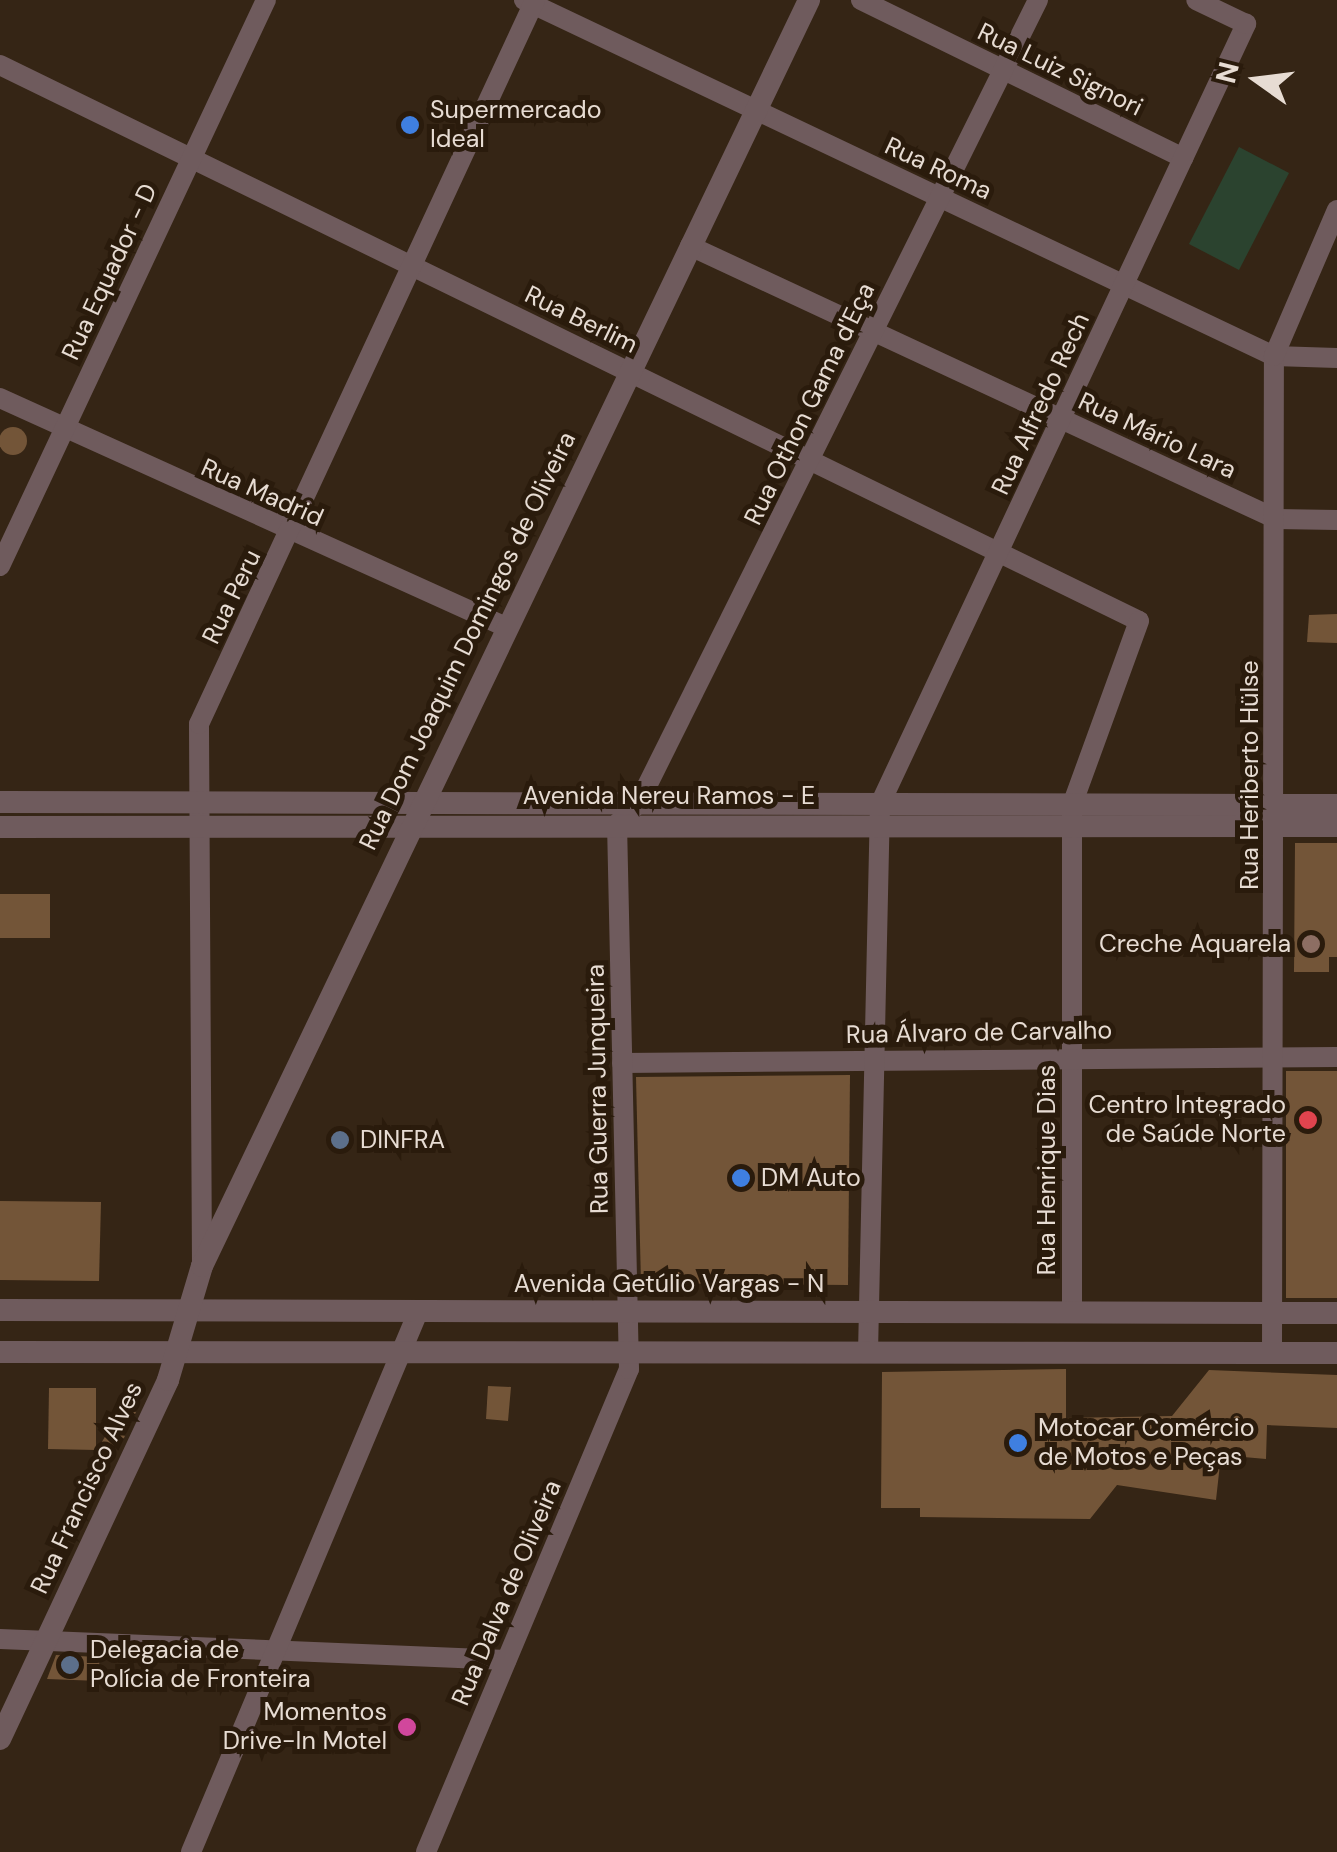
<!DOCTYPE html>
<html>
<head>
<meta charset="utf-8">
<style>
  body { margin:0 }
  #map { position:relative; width:1337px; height:1852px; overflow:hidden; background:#352515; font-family:"DM Sans",sans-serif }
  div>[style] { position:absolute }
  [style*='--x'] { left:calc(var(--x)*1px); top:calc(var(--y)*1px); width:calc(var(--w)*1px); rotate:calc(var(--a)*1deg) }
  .green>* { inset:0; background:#2b432f }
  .building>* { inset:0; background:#735538 }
  .round { border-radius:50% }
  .minor>* { height:20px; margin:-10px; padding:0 10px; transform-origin:10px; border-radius:10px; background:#6f5b5d }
  .tertiary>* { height:22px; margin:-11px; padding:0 11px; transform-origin:11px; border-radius:11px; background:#6f5b5d }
  .dots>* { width:28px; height:28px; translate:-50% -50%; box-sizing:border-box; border:5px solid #2a1b0c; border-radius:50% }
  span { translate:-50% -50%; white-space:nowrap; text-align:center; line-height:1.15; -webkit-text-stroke:10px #2a1b0c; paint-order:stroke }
  .street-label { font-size:25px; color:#e7dcd3 }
  .poi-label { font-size:25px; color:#e7dcd3 }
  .left { translate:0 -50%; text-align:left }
  .right { translate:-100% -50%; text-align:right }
  .north { position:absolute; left:1207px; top:30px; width:100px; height:100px; -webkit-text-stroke:8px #2a1b0c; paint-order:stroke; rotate:284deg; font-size:28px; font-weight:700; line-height:40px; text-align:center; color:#e7dcd3 }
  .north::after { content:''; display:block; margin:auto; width:35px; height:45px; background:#e7dcd3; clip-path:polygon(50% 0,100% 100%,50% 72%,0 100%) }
</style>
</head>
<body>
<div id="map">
  <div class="green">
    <div style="clip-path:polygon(1239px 147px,1289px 173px,1239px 270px,1189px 244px)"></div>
  </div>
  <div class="building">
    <div class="round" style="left:-1px;top:427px;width:28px;height:28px"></div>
    <div style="clip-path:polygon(1337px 614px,1337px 643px,1307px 642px,1309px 615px)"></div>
    <div style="clip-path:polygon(1295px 843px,1337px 843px,1337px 957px,1329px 957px,1329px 972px,1294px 972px)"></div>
    <div style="clip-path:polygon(0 894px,50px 894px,50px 938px,0 938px)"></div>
    <div style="clip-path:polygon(1286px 1071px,1337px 1071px,1337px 1298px,1286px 1298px)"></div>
    <div style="clip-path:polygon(850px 1075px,848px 1285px,641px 1283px,636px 1077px)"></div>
    <div style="clip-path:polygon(0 1201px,101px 1202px,99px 1281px,0 1280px)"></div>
    <div style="clip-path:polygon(1066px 1369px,1066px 1418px,1172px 1416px,1209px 1370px,1337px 1375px,1337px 1428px,1267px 1425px,1266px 1459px,1221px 1455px,1216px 1500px,1117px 1485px,1090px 1519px,920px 1517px,920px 1508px,881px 1508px,882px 1372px)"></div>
    <div style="clip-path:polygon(488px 1386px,511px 1387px,508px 1421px,486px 1419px)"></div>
    <div style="clip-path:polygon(49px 1388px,96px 1388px,96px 1450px,48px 1449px)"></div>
    <div style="clip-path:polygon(122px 1408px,136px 1412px,124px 1438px,90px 1462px)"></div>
    <div style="clip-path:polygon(56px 1655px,99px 1657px,100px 1681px,47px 1679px)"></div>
  </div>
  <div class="minor">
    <div style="--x:524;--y:0;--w:830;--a:25.39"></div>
    <div style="--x:1274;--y:356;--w:63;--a:1.8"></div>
    <div style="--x:861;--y:0;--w:359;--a:26.1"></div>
    <div style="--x:0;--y:65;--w:1267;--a:26.02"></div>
    <div style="--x:1139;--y:621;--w:196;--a:110"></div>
    <div style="--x:1072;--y:805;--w:507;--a:90"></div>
    <div style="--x:690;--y:246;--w:646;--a:24.98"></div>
    <div style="--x:1276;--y:519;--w:61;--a:0.9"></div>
    <div style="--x:0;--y:398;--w:555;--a:24.35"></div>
    <div style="--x:0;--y:566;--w:625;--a:-64.83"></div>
    <div style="--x:622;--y:1063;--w:715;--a:-0.48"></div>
    <div style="--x:202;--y:1266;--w:542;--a:-90.32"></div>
    <div style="--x:199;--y:724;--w:798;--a:-65.1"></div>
    <div style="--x:868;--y:1353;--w:549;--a:-88.75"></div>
    <div style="--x:880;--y:804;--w:862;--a:-64.86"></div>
    <div style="--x:1246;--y:24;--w:55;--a:-154.4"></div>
    <div style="--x:1272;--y:1353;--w:997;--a:-89.89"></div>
    <div style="--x:1274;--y:356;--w:159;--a:-66.7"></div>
    <div style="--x:0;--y:1639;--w:507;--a:2.37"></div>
    <div style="--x:191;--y:1852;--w:586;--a:-67.2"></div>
    <div style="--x:426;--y:1852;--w:524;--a:-67.2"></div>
    <div style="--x:629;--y:1369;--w:545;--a:-91.26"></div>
    <div style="--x:617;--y:824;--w:29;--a:-44"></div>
    <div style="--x:638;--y:804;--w:898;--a:-63.55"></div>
  </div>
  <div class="tertiary">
    <div style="--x:0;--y:802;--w:1337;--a:0.13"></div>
    <div style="--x:0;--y:827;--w:1337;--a:-0.04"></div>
    <div style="--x:0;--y:1310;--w:1337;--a:0.13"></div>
    <div style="--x:0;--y:1352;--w:1337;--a:0.04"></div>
    <div style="--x:0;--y:1739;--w:396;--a:-64.9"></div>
    <div style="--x:168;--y:1380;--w:119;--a:-73.4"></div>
    <div style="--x:202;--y:1266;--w:1404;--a:-64.38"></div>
  </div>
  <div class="dots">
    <div style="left:410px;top:125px;background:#3f7fe0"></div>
    <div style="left:1311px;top:944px;background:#8d6e63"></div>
    <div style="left:1308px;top:1120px;background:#e0444e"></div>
    <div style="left:340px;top:1140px;background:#5c6f8a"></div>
    <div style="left:741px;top:1178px;background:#3f7fe0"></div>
    <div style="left:1018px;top:1443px;background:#3f7fe0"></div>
    <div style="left:70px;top:1665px;background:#5c6f8a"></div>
    <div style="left:407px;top:1727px;background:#d1479c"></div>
  </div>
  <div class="street-label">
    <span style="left:1060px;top:70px;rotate:26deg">Rua Luiz Signori</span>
    <span style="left:938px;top:169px;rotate:25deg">Rua Roma</span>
    <span style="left:110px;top:272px;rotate:-65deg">Rua Equador - D</span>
    <span style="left:581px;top:320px;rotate:26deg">Rua Berlim</span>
    <span style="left:810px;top:404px;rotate:-64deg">Rua Othon Gama d'Eça</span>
    <span style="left:1041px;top:404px;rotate:-65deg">Rua Alfredo Rech</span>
    <span style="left:1157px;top:436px;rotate:25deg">Rua Mário Lara</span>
    <span style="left:262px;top:493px;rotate:24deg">Rua Madrid</span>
    <span style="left:232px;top:597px;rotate:-64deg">Rua Peru</span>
    <span style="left:468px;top:641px;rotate:-64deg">Rua Dom Joaquim Domingos de Oliveira</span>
    <span style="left:1250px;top:775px;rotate:-90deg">Rua Heriberto Hülse</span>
    <span style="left:669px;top:796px">Avenida Nereu Ramos - E</span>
    <span style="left:979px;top:1033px;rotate:-1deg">Rua Álvaro de Carvalho</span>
    <span style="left:598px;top:1089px;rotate:-91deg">Rua Guerra Junqueira</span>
    <span style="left:1047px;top:1170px;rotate:-90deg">Rua Henrique Dias</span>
    <span style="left:669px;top:1284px">Avenida Getúlio Vargas - N</span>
    <span style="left:87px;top:1488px;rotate:-65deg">Rua Francisco Alves</span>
    <span style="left:507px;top:1593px;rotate:-67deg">Rua Dalva de Oliveira</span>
  </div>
  <div class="poi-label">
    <span class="left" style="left:430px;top:125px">Supermercado<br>Ideal</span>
    <span class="right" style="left:1291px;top:944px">Creche Aquarela</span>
    <span class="right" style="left:1286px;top:1120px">Centro Integrado<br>de Saúde Norte</span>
    <span class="left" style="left:360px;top:1140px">DINFRA</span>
    <span class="left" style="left:761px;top:1178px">DM Auto</span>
    <span class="left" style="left:1038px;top:1443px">Motocar Comércio<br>de Motos e Peças</span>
    <span class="left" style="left:90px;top:1665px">Delegacia de<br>Polícia de Fronteira</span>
    <span class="right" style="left:387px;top:1727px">Momentos<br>Drive-In Motel</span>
  </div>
  <div class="north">N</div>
</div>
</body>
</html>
